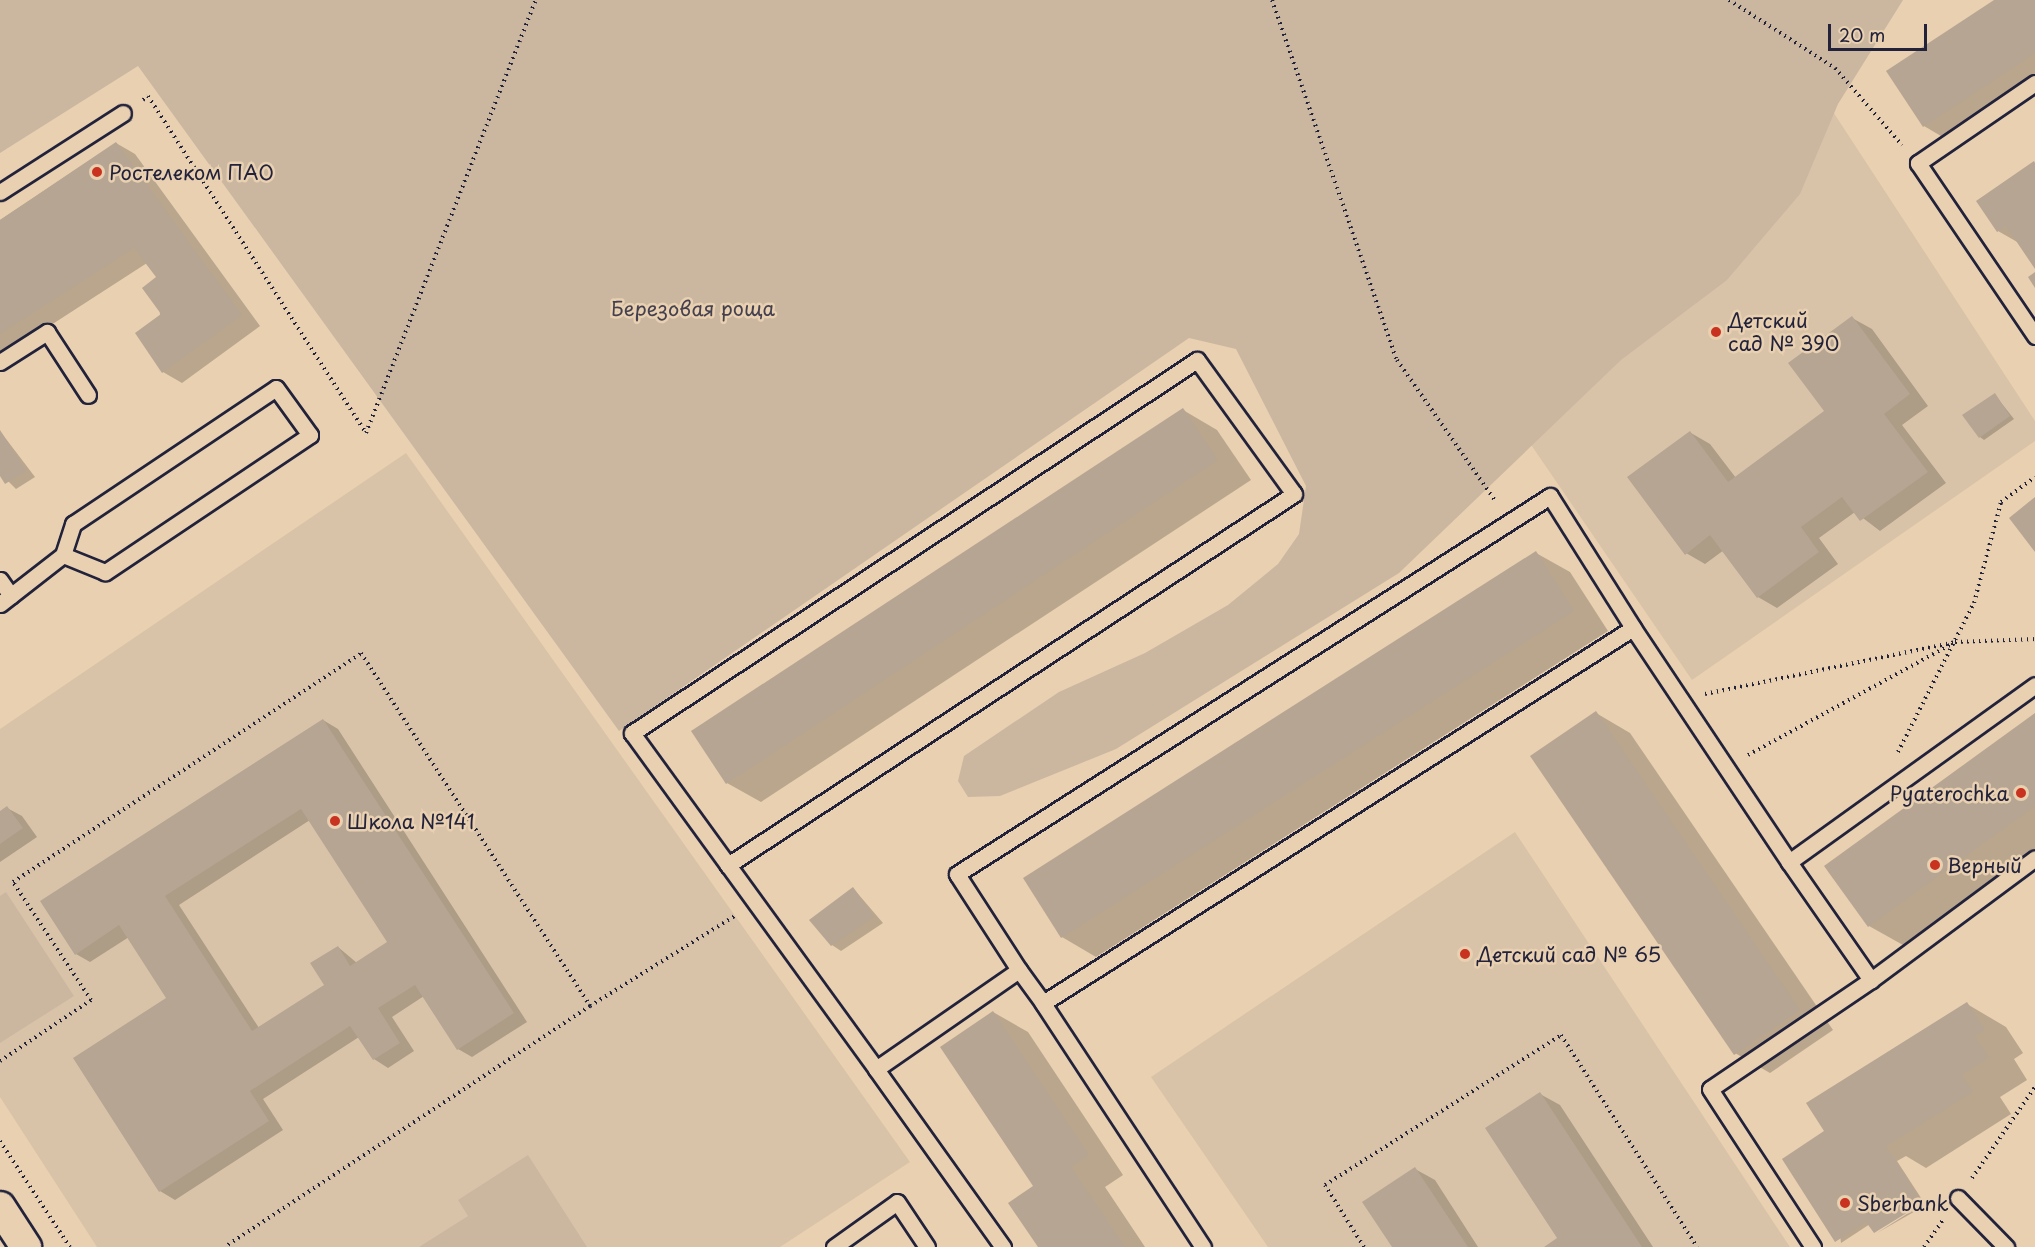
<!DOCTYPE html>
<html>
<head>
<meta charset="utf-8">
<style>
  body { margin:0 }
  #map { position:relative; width:2035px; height:1247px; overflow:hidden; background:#e8d0b1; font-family:"Playpen Sans",sans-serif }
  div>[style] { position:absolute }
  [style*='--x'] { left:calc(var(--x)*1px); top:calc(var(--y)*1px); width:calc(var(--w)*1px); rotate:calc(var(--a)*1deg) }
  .built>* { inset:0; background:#d9c3a8 }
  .green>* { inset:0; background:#cbb7a0 }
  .shadow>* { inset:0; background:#0003 }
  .building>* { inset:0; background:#b7a593 }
  .path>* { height:4px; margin-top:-2px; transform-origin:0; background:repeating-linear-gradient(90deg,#22223b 0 1.5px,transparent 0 6px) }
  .roads { filter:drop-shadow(2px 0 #22223b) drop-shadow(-2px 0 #22223b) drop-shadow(0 2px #22223b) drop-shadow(0 -2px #22223b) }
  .service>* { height:15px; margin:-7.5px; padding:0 7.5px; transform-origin:7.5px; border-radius:7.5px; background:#e8d0b1 }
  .minor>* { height:30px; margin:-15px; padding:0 15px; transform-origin:15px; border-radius:15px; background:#e8d0b1 }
  .dots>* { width:16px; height:16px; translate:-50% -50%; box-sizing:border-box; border:3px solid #e8d0b1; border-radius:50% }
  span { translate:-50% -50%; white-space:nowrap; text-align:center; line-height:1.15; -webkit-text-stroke:5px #e8d0b1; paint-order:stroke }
  .poi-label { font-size:20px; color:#22223b }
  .left { translate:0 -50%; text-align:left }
  .right { translate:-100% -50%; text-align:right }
  .park-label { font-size:20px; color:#44404f }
  .scale { position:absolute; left:1828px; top:24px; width:99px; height:27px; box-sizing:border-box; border:3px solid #22223b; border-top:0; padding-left:8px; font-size:18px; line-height:21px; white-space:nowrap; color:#22223b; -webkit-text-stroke:4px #e8d0b1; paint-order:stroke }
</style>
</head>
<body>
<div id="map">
  <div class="built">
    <div style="clip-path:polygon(1760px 0,2035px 421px,2035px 441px,1692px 680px,1393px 243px)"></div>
    <div style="clip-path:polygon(406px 453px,910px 1162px,780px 1247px,97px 1247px,0 1097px,0 729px)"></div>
    <div style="clip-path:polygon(1515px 832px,1790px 1247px,1268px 1247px,1151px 1077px)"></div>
  </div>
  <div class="green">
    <div style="clip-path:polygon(0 0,1903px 0,1838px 104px,1800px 194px,1727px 280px,1621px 360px,1399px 573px,1116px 749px,1000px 796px,968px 797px,958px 781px,964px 756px,1059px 692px,1145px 653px,1228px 605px,1278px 564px,1299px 534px,1306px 486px,1236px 349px,1189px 338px,619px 731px,138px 66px,0 153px)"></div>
    <div style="clip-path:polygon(6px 892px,74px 996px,0 1043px,0 896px)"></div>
    <div style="clip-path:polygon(528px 1155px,587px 1247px,419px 1247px,468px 1216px,458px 1200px)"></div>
  </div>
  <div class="shadow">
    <div style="clip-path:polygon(1997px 0,2035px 0,2035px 95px,1958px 146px,1924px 126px)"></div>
    <div style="clip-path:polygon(116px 143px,135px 154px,260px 326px,182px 383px,163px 372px,158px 278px,147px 263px,0 358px,0 220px)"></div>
    <div style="clip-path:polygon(2035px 163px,2035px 266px,2019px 243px,1998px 231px,1978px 201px)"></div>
    <div style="clip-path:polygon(1852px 318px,1872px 329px,1928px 406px,1902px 425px,1946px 483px,1880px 531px,1855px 512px,1819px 538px,1838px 564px,1777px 608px,1758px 597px,1724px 550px,1705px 564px,1686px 553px,1691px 433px,1710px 444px,1736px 478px,1826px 412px)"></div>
    <div style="clip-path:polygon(1995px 395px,2014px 419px,1984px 440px,1980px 437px)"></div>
    <div style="clip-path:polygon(1183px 410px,1217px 430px,1251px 480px,761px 802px,727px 783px)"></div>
    <div style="clip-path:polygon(0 431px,35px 477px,16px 489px,0 473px)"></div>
    <div style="clip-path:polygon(1536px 553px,1570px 572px,1608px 631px,1096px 957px,1062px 937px,1025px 878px)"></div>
    <div style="clip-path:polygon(1596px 713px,1630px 733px,1833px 1030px,1770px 1073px,1735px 1053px)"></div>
    <div style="clip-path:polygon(2035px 715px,2035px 850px,1903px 945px,1869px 926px)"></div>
    <div style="clip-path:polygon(evenodd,323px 720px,338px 729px,527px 1022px,472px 1057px,458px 1049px,424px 996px,392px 1017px,414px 1051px,388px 1068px,374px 1059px,359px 1037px,263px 1099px,283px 1130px,175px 1200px,160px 1191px,168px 999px,129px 937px,90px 962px,76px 954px,323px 720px,310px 820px,389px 943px,357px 963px,338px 947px,326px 985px,259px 1028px,179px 905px,310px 820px)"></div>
    <div style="clip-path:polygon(7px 808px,22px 816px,37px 837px,0 862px,0 813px)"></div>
    <div style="clip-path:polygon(853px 888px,883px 923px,841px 951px,832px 945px)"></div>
    <div style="clip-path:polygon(1967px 1004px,2006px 1027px,2023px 1053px,2014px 1059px,2027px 1080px,2000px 1097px,2011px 1114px,1926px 1168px,1906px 1156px,1897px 1161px,1923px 1201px,1875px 1231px,1870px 1224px,1841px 1243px,1827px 1131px)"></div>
    <div style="clip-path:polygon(993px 1012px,1028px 1032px,1123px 1175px,1105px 1187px,1145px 1247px,1039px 1247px,1035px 1187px)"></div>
    <div style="clip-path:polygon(1540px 1094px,1560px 1105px,1653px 1247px,1547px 1247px,1560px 1239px)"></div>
    <div style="clip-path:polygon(1415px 1169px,1435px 1180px,1478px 1247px,1393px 1247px)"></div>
    <div style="clip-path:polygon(1924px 1203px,1926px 1205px,1877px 1233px)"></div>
  </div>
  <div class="building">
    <div style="clip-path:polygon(1994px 0,2035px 0,2035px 53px,1923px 127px,1886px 71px)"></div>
    <div style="clip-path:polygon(116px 142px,242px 315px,162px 373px,135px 333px,161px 314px,142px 288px,156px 277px,134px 248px,0 334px,0 220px)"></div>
    <div style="clip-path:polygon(2034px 161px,2035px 163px,2035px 269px,2006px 226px,1997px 232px,1976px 201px)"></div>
    <div style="clip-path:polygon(2035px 272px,2035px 288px,2028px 277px)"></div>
    <div style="clip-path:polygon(1852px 316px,1910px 394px,1884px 414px,1928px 472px,1860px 521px,1842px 497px,1801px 527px,1819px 552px,1757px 598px,1710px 535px,1685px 555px,1627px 477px,1690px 431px,1728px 482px,1824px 411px,1788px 363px)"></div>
    <div style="clip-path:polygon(1995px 393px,2010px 416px,1979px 438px,1962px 415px)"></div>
    <div style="clip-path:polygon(1183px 408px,1218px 460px,726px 784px,691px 731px)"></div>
    <div style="clip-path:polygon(0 430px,26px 471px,5px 484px,0 476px)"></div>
    <div style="clip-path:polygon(2035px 497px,2035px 552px,2009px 518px)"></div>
    <div style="clip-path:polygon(1536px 551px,1574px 611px,1061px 938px,1023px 878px)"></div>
    <div style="clip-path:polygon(1596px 711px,1800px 1010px,1734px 1055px,1530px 756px)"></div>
    <div style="clip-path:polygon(2035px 713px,2035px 806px,1868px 927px,1824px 866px)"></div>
    <div style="clip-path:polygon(evenodd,323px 719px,514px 1013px,457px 1050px,415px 985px,378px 1008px,400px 1043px,373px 1060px,350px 1026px,250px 1091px,269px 1121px,159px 1192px,73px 1058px,166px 998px,119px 925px,75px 955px,40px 901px,323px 719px,301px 809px,387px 942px,350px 966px,338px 946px,310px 963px,324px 985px,252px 1031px,165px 896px,301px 809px)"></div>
    <div style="clip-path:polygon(7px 806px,23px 828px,0 844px,0 811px)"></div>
    <div style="clip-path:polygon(853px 887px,874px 917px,831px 946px,809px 920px)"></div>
    <div style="clip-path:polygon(1967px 1002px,1985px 1030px,1975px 1036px,1989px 1057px,1962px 1075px,1973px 1092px,1886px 1146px,1923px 1203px,1874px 1233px,1866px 1222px,1835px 1242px,1782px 1159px,1824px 1131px,1806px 1103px)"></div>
    <div style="clip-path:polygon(993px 1011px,1089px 1155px,1071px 1167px,1125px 1247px,1038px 1247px,1008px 1203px,1033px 1186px,940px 1047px)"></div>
    <div style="clip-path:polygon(1540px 1092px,1642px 1247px,1544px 1247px,1557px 1238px,1485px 1128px)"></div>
    <div style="clip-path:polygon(1415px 1167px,1468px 1247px,1392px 1247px,1362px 1202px)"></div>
  </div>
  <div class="path">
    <div style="--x:1272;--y:0;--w:381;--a:70.9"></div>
    <div style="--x:1397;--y:360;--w:173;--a:55.1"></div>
    <div style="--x:1729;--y:0;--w:126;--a:32.7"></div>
    <div style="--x:1835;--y:68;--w:102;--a:49"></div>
    <div style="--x:143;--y:100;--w:6;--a:-39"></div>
    <div style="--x:148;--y:96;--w:400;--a:57.1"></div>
    <div style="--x:366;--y:433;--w:465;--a:-68.6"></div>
    <div style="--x:1705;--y:694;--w:255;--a:-11.7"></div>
    <div style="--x:1955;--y:642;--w:80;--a:-2.1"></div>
    <div style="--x:1898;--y:752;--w:167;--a:-63"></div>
    <div style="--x:1974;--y:603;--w:105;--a:-75"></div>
    <div style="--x:2001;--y:502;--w:42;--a:-36.3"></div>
    <div style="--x:1748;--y:755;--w:232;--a:-28.6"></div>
    <div style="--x:590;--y:1006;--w:172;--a:-31.9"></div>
    <div style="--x:0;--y:1061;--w:110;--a:-33.8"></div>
    <div style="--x:91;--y:1000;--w:141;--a:-123.5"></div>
    <div style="--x:13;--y:882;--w:417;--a:-33.3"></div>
    <div style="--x:361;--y:653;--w:421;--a:57"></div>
    <div style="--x:590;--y:1006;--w:437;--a:146.6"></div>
    <div style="--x:0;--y:1141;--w:127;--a:56.6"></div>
    <div style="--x:1972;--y:1178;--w:111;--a:-55.3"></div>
    <div style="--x:1364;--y:1247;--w:73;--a:-122.2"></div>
    <div style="--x:1325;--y:1185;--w:280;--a:-32.4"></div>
    <div style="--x:1561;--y:1035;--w:252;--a:57.3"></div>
    <div style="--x:1924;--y:1247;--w:35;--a:-55"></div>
  </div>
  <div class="roads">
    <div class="service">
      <div style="--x:2035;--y:83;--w:142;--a:145.6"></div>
      <div style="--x:1918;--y:163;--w:209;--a:55.9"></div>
      <div style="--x:0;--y:192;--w:146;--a:-32.7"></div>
      <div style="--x:0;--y:362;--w:56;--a:-32.6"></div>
      <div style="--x:47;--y:332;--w:75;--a:56.9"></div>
      <div style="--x:0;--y:580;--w:19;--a:55"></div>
      <div style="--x:0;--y:604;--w:80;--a:-37.9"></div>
      <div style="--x:63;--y:555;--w:33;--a:-72"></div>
      <div style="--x:73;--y:524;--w:244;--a:-33.8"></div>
      <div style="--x:276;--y:388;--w:58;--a:54.1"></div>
      <div style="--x:310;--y:435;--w:247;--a:146.2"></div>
      <div style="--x:105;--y:572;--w:45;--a:-158"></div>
      <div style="--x:1789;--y:862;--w:144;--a:55.2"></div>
      <div style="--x:1871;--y:980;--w:194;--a:145.9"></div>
      <div style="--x:1710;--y:1089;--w:189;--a:56.9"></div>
      <div style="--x:728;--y:865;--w:163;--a:-126"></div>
      <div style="--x:632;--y:733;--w:677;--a:-33.43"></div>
      <div style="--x:1197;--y:360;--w:165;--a:54.1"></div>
      <div style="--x:1294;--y:494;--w:677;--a:146.76"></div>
      <div style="--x:728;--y:865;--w:252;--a:54"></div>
      <div style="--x:876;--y:1069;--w:174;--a:-34.7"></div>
      <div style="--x:1019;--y:970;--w:41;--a:54"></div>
      <div style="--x:1019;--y:970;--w:114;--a:-122.9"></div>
      <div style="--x:957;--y:874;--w:703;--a:-32.51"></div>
      <div style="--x:1550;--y:496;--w:156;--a:57.8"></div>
      <div style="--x:1871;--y:980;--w:204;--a:-36.6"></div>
      <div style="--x:876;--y:1069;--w:219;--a:54.5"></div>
      <div style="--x:1958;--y:1198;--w:69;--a:45.6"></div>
      <div style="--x:834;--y:1247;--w:77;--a:-35.5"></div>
      <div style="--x:897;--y:1202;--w:54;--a:56.3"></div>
      <div style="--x:1203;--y:1247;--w:292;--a:-123.3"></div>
      <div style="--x:1043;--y:1003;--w:699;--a:-32.44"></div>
      <div style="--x:1633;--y:628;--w:281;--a:56.3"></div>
      <div style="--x:1789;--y:862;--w:303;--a:-35.7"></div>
    </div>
    <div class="minor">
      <div style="--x:0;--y:1207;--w:48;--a:57"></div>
    </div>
  </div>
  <div class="dots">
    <div style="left:97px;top:172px;background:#c8321e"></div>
    <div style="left:1716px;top:332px;background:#c8321e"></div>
    <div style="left:2021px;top:793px;background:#c8321e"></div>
    <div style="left:335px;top:821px;background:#c8321e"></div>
    <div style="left:1935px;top:865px;background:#c8321e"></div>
    <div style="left:1465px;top:954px;background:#c8321e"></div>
    <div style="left:1845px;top:1203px;background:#c8321e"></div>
  </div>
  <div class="poi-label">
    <span class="left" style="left:109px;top:172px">Ростелеком ПАО</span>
    <span class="left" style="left:1728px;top:332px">Детский<br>сад № 390</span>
    <span class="right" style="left:2009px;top:793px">Pyaterochka</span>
    <span class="left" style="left:347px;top:821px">Школа №141</span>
    <span class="left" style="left:1947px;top:865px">Верный</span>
    <span class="left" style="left:1477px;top:954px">Детский сад № 65</span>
    <span class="left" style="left:1857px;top:1203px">Sberbank</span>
  </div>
  <div class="park-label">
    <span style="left:693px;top:308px">Березовая роща</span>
  </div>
  <div class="scale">20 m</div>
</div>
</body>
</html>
